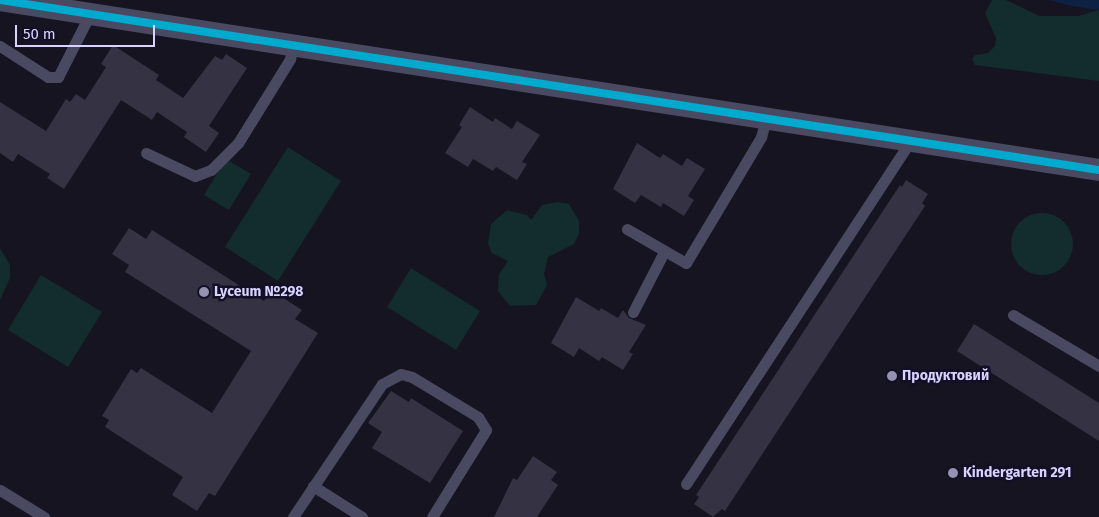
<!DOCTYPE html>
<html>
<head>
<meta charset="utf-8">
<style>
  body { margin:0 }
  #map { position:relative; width:1099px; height:517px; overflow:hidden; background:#161421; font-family:"Fira Sans",sans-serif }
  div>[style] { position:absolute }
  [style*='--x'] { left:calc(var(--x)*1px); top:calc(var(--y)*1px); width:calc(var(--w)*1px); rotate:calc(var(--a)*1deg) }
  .green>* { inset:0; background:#132c2d }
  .round { border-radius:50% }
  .water>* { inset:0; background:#0d2144 }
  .building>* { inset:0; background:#343243 }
  .lane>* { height:11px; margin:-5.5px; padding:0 5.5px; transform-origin:5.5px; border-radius:5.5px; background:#4a4962 }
  .street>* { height:22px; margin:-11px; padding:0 11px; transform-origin:11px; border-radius:11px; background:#4a4962 }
  .bus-1>* { height:8px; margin:-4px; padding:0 4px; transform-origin:4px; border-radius:4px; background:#00a9ce }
  .dots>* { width:14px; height:14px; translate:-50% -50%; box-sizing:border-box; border:2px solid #130f26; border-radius:50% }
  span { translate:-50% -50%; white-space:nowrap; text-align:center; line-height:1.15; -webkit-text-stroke:5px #130f26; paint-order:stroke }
  .poi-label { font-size:14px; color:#d9d4ff; font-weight:700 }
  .left { translate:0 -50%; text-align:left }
  .scale { position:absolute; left:15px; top:25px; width:140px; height:22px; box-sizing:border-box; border:2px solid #d9d4ff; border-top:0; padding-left:6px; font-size:15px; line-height:18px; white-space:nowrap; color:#d9d4ff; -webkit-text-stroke:4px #130f26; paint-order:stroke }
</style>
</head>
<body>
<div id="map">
  <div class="green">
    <div style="clip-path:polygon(992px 0,1006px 0,1039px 16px,1078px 16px,1099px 10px,1099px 81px,975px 65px,972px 59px,975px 55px,988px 53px,995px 46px,996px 38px,985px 13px)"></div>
    <div style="clip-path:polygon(288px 147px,341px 181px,278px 281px,225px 247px)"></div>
    <div style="clip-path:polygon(226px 159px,251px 174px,229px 210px,204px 195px)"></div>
    <div style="clip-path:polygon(557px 202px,569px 204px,579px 221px,579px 234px,574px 244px,548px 257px,544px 274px,547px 285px,536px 305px,510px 306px,498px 291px,499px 274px,508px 261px,492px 253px,488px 244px,491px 224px,507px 210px,527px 215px,531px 220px,542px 205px)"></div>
    <div class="round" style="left:1011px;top:213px;width:62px;height:62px"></div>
    <div style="clip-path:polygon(0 248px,10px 265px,10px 278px,0 300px)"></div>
    <div style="clip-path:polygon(411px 268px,480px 311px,456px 350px,387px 307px)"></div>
    <div style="clip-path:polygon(41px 275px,102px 312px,68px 367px,8px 330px)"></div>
  </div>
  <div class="water">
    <div style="clip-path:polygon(1050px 0,1099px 0,1099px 10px,1072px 6px)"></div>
  </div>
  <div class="building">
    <div style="clip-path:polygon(113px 45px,159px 75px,156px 80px,183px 98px,215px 56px,222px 60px,226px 54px,247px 68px,209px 126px,219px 133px,206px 152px,184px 137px,187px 132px,157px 112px,152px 120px,121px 100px,64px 189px,47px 178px,50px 174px,18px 154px,13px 162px,0 153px,0 102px,46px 131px,66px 99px,70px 102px,76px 94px,85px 100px,106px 67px,101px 64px)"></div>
    <div style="clip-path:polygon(470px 107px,493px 122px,495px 118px,512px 129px,517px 121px,540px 135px,522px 162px,527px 164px,517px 180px,496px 167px,493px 171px,473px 159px,468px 167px,445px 153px,462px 127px,459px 125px)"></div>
    <div style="clip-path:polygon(637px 143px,660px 158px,663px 154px,682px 166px,687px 158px,705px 169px,688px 196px,694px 200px,684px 216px,663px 203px,661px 207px,641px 195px,635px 203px,613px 189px)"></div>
    <div style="clip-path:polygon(906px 180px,928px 194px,922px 203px,925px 206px,725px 511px,722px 509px,713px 517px,694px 504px,699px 497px,696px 495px,900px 185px,902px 187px)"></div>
    <div style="clip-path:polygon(129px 228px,146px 239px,152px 230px,264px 301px,271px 290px,302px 310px,295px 319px,318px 333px,215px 496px,209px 493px,197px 511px,172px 495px,183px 477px,105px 427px,109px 420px,102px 416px,131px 369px,137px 373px,141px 368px,212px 413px,251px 351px,125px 272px,129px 265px,112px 254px)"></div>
    <div style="clip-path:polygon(576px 297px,599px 311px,601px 308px,618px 318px,623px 310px,629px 318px,646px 325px,629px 352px,633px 354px,623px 370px,602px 357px,599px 361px,579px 348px,574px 357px,551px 343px)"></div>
    <div style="clip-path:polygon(974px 324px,1099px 403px,1099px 441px,957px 351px)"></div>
    <div style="clip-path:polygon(391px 391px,409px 402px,411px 398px,463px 431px,430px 483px,372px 448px,382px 432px,368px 423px)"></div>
    <div style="clip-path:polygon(533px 456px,557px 472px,551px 480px,558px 485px,537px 517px,494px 517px,513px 478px,517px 480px)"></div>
  </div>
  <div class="lane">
    <div style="--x:0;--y:46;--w:57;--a:32.9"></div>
    <div style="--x:48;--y:77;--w:10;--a:0"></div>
    <div style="--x:58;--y:77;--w:71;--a:-63.1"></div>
    <div style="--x:146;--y:153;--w:54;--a:25.1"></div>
    <div style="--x:195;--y:176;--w:17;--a:-21"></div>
    <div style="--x:211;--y:170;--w:38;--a:-45"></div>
    <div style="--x:238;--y:143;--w:99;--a:-58.2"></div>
    <div style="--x:290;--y:59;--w:13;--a:-77"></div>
    <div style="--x:627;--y:229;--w:68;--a:30"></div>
    <div style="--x:686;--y:263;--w:147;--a:-59.2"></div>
    <div style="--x:761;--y:137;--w:19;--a:-74"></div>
    <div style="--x:633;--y:312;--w:68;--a:-62.7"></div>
    <div style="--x:1013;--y:315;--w:100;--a:30.7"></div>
    <div style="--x:686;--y:484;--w:411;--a:-56.8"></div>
    <div style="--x:313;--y:486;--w:58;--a:32.3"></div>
    <div style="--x:0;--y:490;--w:52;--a:31.5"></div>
    <div style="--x:293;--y:517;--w:160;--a:-56.2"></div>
    <div style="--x:382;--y:384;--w:21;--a:-28"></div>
    <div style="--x:401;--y:374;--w:11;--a:15"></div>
    <div style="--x:412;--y:377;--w:77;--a:31.2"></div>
    <div style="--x:478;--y:417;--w:15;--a:58"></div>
    <div style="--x:486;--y:430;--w:102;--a:121.8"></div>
  </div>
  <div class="street">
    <div style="--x:0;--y:0;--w:1112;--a:8.79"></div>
  </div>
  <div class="bus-1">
    <div style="--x:0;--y:0;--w:1112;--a:8.79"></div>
  </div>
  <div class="dots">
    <div style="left:204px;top:292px;background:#9591b1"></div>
    <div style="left:892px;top:376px;background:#9591b1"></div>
    <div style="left:953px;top:473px;background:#9591b1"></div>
  </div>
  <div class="poi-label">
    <span class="left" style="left:214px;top:292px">Lyceum №298</span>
    <span class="left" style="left:902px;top:376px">Продуктовий</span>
    <span class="left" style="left:963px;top:473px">Kindergarten 291</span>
  </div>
  <div class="scale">50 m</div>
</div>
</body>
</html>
